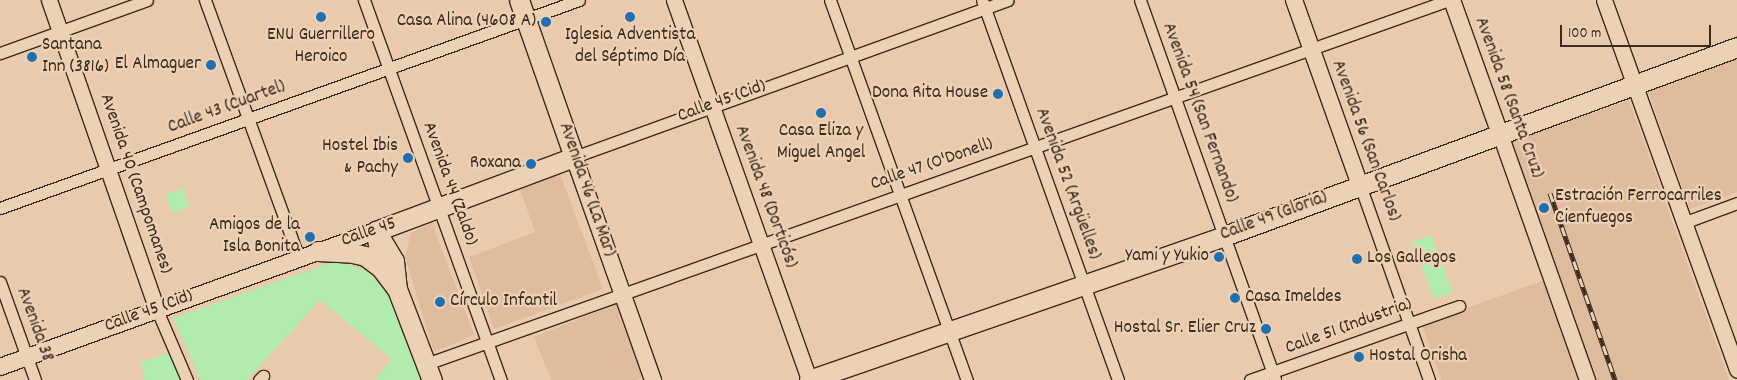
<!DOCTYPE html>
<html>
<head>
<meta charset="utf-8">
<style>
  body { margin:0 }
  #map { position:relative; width:1737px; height:380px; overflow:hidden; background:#eacaac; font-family:Dekko,sans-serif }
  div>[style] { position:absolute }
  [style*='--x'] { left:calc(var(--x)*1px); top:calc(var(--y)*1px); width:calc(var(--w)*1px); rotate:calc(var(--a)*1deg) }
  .built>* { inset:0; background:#dfbc9d }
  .green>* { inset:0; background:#b2ebae }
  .roads { filter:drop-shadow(1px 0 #3b2a1e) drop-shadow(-1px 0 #3b2a1e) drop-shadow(0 1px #3b2a1e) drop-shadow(0 -1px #3b2a1e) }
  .minor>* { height:11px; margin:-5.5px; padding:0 5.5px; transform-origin:5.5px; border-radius:5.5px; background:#edd1b4 }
  .tertiary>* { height:15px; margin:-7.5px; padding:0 7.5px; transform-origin:7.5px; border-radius:7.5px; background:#edd1b4 }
  .secondary>* { height:16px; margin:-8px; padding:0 8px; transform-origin:8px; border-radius:8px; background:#edd1b4 }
  .primary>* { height:19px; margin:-9.5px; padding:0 9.5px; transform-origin:9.5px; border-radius:9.5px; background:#edd1b4 }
  .rail>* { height:5px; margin-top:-2.5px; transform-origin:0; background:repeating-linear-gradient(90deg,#edd1b4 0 9px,#3b2a1e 0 18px); box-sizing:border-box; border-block:1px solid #3b2a1e }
  .dots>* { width:14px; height:14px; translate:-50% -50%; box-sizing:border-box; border:2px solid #edd1b4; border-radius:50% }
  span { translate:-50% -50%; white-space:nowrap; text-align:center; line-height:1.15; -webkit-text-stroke:4.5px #edd1b4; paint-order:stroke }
  .poi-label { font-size:19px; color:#3b2a1e }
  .right { translate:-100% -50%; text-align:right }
  .left { translate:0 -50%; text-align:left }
  .street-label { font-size:19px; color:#3b2a1e }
  .scale { position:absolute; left:1560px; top:25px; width:151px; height:22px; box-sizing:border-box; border:2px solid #3b2a1e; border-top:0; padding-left:6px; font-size:15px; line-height:18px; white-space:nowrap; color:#3b2a1e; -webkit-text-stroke:4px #edd1b4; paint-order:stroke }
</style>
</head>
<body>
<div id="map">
  <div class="built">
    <div style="clip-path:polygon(1737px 59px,1737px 192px,1690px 209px,1648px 91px)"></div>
    <div style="clip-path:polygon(1629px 100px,1729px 380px,1594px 380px,1509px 143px)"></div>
    <div style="clip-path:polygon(560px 174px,603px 289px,494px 329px,469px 257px,535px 232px,520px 189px)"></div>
    <div style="clip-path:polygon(432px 223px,474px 335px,434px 352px,405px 257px,411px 233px)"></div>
    <div style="clip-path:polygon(1548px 279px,1581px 380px,1441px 380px,1422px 324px)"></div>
    <div style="clip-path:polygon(618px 303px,644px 377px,636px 380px,551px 380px,534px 337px)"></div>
  </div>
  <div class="green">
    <div style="clip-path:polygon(183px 188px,189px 207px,172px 213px,166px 195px)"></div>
    <div style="clip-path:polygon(1431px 235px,1453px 292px,1434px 299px,1412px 242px)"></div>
    <div style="clip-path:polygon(337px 261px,368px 271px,394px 303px,424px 380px,375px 380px,392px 359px,320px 300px,247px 380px,201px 380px,173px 318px)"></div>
    <div style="clip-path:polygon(170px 353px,184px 380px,145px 380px,140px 362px)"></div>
  </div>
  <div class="roads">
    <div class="minor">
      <div style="--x:205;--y:0;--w:275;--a:70"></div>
      <div style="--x:364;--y:0;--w:404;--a:70.2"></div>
      <div style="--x:830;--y:0;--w:404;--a:70.2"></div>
      <div style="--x:982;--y:0;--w:404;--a:70.3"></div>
      <div style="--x:1140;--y:0;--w:403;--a:70.4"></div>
      <div style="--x:0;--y:53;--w:156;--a:-19.8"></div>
      <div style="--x:574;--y:157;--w:461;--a:-19.9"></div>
      <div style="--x:1360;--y:185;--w:207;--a:70.5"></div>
      <div style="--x:0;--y:208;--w:615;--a:-19.76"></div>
      <div style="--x:1683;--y:223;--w:58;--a:-20.3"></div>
      <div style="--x:0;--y:282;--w:104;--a:70.3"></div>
      <div style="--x:157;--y:310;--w:76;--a:66.8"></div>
      <div style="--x:426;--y:364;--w:1086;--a:-19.59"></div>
      <div style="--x:259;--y:380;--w:6;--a:-45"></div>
      <div style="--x:1250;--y:380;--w:222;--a:-19.5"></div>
    </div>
    <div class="tertiary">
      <div style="--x:49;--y:0;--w:328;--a:70.8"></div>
      <div style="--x:674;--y:0;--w:403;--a:70.4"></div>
      <div style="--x:1604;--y:0;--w:393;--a:70.2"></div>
      <div style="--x:1500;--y:134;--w:261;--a:70.5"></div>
    </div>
    <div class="secondary">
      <div style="--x:1294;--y:0;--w:196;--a:70.4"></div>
      <div style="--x:1452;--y:0;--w:142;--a:70.3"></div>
      <div style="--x:574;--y:157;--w:237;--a:70.5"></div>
      <div style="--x:0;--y:367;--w:400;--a:-19.9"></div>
    </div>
    <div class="primary">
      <div style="--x:376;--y:231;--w:211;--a:-20.5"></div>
      <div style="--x:574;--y:157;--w:166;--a:-109.3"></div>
      <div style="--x:376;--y:231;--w:37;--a:82"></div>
      <div style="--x:381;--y:268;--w:26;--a:53"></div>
      <div style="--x:397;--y:289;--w:97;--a:69"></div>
      <div style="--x:376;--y:231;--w:35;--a:59"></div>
      <div style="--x:394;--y:261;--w:27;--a:84"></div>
      <div style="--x:318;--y:251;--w:35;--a:3"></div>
      <div style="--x:353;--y:253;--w:12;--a:14"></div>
      <div style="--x:365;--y:256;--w:20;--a:37"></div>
      <div style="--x:809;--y:380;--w:439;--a:-19.1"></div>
      <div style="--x:1224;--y:236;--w:547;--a:-20.22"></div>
    </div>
  </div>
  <div class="rail">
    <div style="--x:1550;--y:193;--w:198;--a:70.8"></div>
  </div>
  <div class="dots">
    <div style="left:321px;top:17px;background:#1f6fb2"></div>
    <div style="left:630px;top:17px;background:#1f6fb2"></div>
    <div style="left:546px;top:22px;background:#1f6fb2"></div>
    <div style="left:32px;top:57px;background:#1f6fb2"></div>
    <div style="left:211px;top:65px;background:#1f6fb2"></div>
    <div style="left:998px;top:94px;background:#1f6fb2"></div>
    <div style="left:821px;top:113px;background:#1f6fb2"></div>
    <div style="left:408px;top:158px;background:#1f6fb2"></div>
    <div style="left:531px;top:164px;background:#1f6fb2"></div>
    <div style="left:1544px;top:208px;background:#1f6fb2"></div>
    <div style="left:310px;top:237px;background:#1f6fb2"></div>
    <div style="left:1219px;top:257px;background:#1f6fb2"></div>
    <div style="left:1357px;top:259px;background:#1f6fb2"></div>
    <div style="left:1235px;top:298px;background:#1f6fb2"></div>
    <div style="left:440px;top:302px;background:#1f6fb2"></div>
    <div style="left:1266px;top:329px;background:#1f6fb2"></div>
    <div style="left:1359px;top:357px;background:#1f6fb2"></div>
  </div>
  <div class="poi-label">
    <span class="right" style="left:536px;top:22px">Casa Alina (4608 A)</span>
    <span style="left:321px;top:47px">ENU Guerrillero<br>Heroico</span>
    <span style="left:630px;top:47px">Iglesia Adventista<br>del Séptimo Día</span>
    <span class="left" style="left:42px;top:57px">Santana<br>Inn (3816)</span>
    <span class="right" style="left:201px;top:65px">El Almaguer</span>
    <span class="right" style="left:988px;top:94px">Dona Rita House</span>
    <span style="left:821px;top:143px">Casa Eliza y<br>Miguel Angel</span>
    <span class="right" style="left:398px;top:158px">Hostel Ibis<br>&amp; Pachy</span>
    <span class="right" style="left:521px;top:164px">Roxana</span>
    <span class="left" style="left:1555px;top:208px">Estración Ferrocarriles<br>Cienfuegos</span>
    <span class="right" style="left:300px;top:237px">Amigos de la<br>Isla Bonita</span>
    <span class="right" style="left:1209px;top:257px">Yami y Yukio</span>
    <span class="left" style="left:1367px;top:259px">Los Gallegos</span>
    <span class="left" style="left:1245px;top:298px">Casa Imeldes</span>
    <span class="left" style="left:450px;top:302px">Círculo Infantil</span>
    <span class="right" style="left:1256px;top:329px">Hostal Sr. Elier Cruz</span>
    <span class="left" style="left:1369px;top:357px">Hostal Orisha</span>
  </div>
  <div class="street-label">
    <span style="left:1508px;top:98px;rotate:70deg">Avenida 58 (Santa Cruz)</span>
    <span style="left:722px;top:102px;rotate:-20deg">Calle 45 (Cid)</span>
    <span style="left:227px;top:108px;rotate:-20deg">Calle 43 (Cuartel)</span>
    <span style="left:1199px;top:113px;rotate:70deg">Avenida 54 (San Fernando)</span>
    <span style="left:1365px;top:141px;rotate:70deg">Avenida 56 (San Carlos)</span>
    <span style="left:932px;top:165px;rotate:-19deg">Calle 47 (O'Donell)</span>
    <span style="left:135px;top:184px;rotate:71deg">Avenida 40 (Campomanes)</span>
    <span style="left:449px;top:184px;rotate:70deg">Avenida 44 (Zaldo)</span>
    <span style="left:1067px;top:184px;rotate:70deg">Avenida 52 (Argüelles)</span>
    <span style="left:586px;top:190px;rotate:71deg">Avenida 46 (La Mar)</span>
    <span style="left:765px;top:197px;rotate:70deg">Avenida 48 (Dorticós)</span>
    <span style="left:1274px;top:217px;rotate:-20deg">Calle 49 (Gloria)</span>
    <span style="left:369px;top:233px;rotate:-19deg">Calle 45</span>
    <span style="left:149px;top:312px;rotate:-20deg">Calle 45 (Cid)</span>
    <span style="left:34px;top:325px;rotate:70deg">Avenida 38</span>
    <span style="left:1349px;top:327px;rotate:-20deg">Calle 51 (Industria)</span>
  </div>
  <div class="scale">100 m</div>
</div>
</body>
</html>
